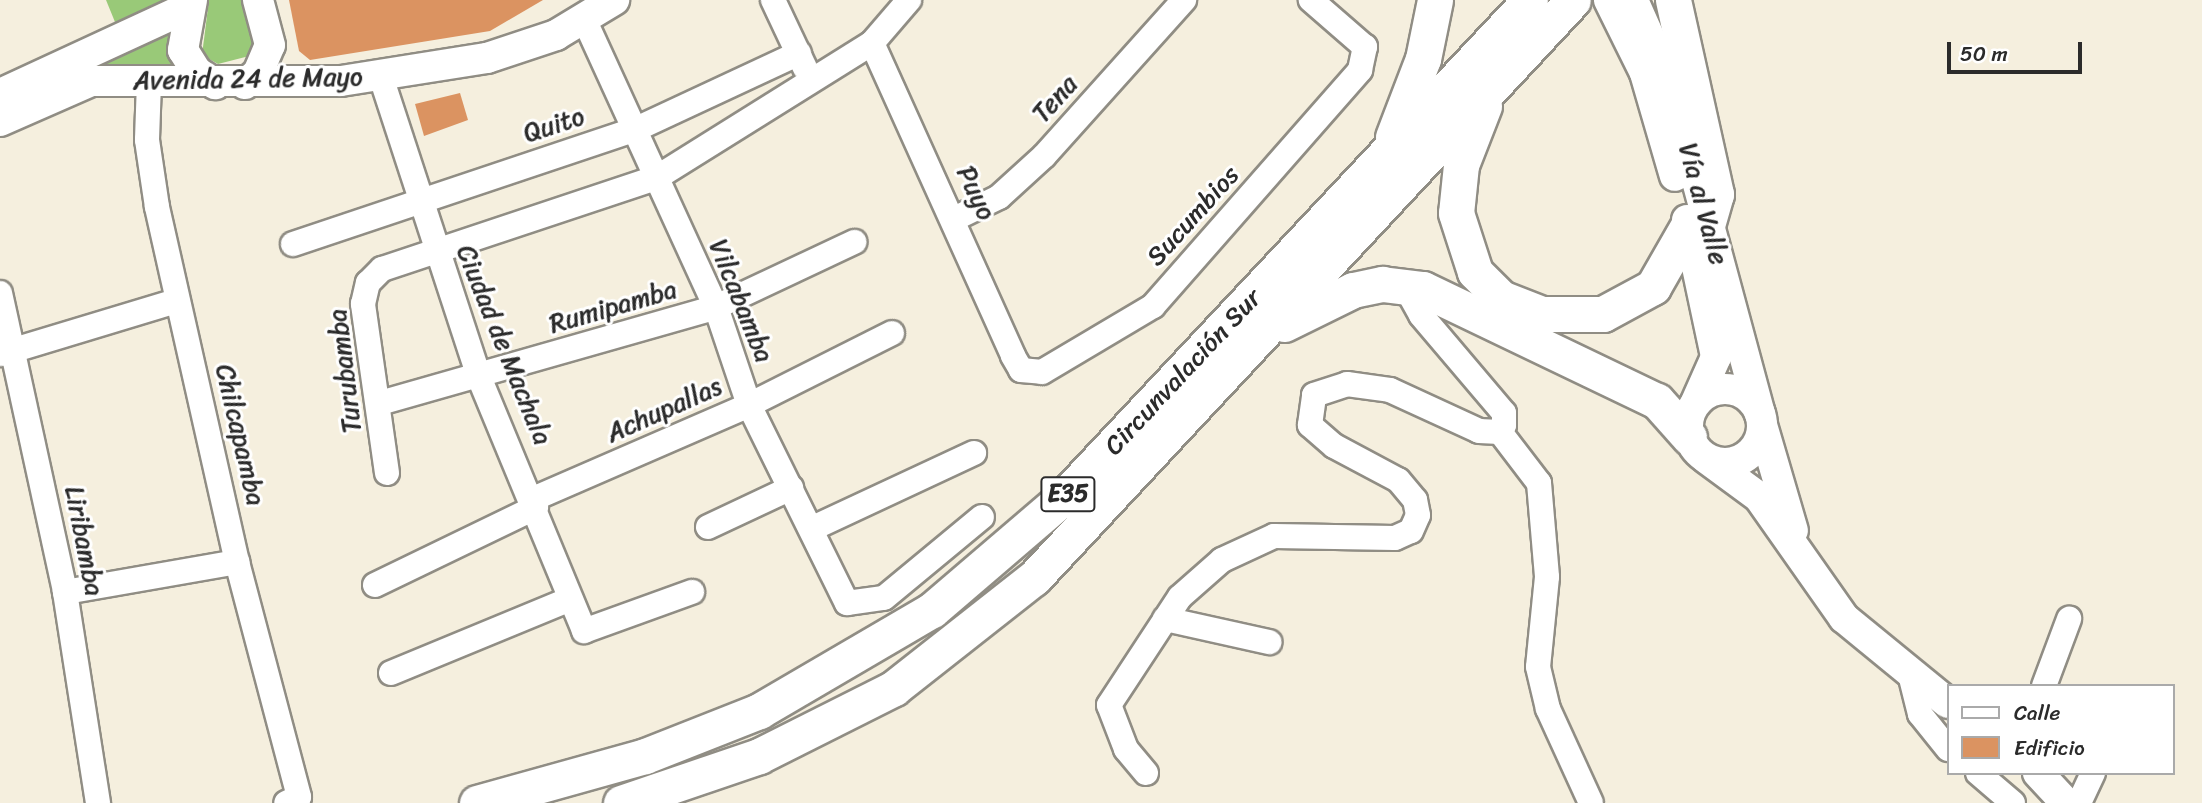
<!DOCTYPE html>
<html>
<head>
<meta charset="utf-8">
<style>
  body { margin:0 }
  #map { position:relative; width:2202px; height:803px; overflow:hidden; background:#f5efde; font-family:Sriracha,sans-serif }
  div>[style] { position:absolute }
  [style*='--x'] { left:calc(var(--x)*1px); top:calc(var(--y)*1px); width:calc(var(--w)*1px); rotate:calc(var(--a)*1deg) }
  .green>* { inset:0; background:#99c978 }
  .building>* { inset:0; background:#db9361 }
  .roads { filter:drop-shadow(2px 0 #908d84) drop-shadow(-2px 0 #908d84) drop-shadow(0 2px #908d84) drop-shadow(0 -2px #908d84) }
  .minor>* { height:24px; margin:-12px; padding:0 12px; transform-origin:12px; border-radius:12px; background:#fff }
  .major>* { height:30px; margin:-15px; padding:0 15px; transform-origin:15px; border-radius:15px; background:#fff }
  .major>.ring { margin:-15px; padding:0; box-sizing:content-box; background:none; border:30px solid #fff; border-radius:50% }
  .highway>* { height:35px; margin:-17.5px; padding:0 17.5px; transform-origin:17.5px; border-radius:17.5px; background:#fff }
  span { translate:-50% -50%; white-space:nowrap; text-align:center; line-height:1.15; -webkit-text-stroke:6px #fff; paint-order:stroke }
  .shield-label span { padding:2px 5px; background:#fff; border:2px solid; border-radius:5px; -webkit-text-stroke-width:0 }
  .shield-label { font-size:24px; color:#2b2b2b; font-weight:700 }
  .street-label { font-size:26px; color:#2b2b2b }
  .legend { position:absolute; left:1947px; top:684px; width:228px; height:91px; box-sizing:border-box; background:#fff; border:2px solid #aaa; margin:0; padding:9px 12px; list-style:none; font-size:21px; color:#2b2b2b }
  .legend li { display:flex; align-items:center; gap:14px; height:35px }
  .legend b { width:35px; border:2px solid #aaa }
  .scale { position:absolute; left:1947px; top:42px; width:135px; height:32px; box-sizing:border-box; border:4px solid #2b2b2b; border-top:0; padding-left:9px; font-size:21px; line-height:24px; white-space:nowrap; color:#2b2b2b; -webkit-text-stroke:5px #fff; paint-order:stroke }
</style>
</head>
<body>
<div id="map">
  <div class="green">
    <div style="clip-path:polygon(106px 0,170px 0,115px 22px)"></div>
    <div style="clip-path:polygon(209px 0,244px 0,257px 54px,218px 64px,202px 55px)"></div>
    <div style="clip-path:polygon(176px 29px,186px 70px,84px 71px)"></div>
  </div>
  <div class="building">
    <div style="clip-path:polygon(289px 0,543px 0,490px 31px,310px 60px,299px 51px)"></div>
    <div style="clip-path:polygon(460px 93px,468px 120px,424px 136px,415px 104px)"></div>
  </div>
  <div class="roads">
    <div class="minor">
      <div style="--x:773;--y:0;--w:75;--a:64.8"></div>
      <div style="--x:584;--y:19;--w:317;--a:65.4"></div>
      <div style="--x:716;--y:307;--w:103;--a:71.4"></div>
      <div style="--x:749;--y:405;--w:221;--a:63.7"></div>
      <div style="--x:847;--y:603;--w:37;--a:-8"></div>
      <div style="--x:884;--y:598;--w:127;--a:-39.6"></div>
      <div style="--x:872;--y:43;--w:343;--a:65.7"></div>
      <div style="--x:1013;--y:356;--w:16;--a:60"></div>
      <div style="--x:1021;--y:370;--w:21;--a:5"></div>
      <div style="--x:1042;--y:372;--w:129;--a:-30.7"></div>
      <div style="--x:1153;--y:306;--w:314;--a:-48.7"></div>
      <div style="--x:1360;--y:70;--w:24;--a:-78"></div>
      <div style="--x:1365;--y:47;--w:72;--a:-139"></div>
      <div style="--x:381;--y:77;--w:316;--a:71.9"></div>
      <div style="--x:479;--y:377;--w:275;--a:67.5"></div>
      <div style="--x:584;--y:631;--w:115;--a:-19.9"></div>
      <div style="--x:149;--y:82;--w:58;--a:92"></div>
      <div style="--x:147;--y:140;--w:68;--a:81.5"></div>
      <div style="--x:157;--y:207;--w:364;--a:77.3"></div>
      <div style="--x:237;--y:562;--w:243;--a:75.2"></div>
      <div style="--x:299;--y:797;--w:14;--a:155"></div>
      <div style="--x:956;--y:218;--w:48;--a:-26"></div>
      <div style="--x:999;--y:197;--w:61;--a:-42.3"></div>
      <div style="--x:1044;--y:156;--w:210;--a:-48.1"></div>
      <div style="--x:293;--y:244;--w:360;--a:-18.5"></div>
      <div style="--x:634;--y:130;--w:182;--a:-25"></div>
      <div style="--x:0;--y:293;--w:306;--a:77.7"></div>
      <div style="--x:65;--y:592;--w:214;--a:81.1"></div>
      <div style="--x:1;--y:354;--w:184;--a:-16.8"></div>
      <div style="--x:380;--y:403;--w:349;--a:-15.9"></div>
      <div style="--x:716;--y:307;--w:153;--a:-25.2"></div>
      <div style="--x:1500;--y:432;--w:64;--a:52.6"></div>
      <div style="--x:1539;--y:483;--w:94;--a:85.1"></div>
      <div style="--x:1547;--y:577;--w:90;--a:95.7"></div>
      <div style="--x:1538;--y:667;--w:43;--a:76.6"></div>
      <div style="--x:1548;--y:709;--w:103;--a:65.4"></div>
      <div style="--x:387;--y:473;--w:171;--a:-98.1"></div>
      <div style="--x:363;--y:304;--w:22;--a:-77"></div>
      <div style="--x:368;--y:283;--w:20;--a:-45"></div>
      <div style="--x:382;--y:269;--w:289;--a:-18.4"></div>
      <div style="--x:656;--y:178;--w:255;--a:-32"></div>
      <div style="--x:872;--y:43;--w:57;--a:-49.3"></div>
      <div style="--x:533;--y:499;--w:236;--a:-23.5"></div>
      <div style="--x:749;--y:405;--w:160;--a:-26.7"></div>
      <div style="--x:708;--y:527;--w:92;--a:-25.2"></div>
      <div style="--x:811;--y:529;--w:180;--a:-25"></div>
      <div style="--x:375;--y:585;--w:179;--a:-25.8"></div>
      <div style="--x:65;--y:592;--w:175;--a:-9.9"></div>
      <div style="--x:1165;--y:619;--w:107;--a:12.5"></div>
      <div style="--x:391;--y:673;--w:191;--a:-22.4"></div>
      <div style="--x:1911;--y:678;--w:37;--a:76"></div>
      <div style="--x:1920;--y:714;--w:45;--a:51.3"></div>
      <div style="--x:2044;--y:686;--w:72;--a:-69.5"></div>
      <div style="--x:1146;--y:773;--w:31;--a:-130"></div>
      <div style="--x:1126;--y:749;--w:47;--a:-111.1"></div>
      <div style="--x:1109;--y:705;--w:129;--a:-56.7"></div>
      <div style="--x:1180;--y:597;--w:56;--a:-41.4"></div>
      <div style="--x:1222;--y:560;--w:57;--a:-24.8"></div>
      <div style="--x:1274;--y:536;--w:121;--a:0.9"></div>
      <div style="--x:1395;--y:538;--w:17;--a:-24"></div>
      <div style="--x:1411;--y:531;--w:17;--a:-66"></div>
      <div style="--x:1418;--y:515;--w:15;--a:-101"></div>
      <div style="--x:1415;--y:500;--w:26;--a:-130"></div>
      <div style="--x:1398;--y:480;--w:72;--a:-152"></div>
      <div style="--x:1334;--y:446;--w:32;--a:-139"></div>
      <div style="--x:1310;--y:425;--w:30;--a:-82"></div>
      <div style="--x:1314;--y:395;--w:35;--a:-18"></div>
      <div style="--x:1347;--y:384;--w:43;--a:7.9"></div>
      <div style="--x:1390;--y:390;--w:98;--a:24.7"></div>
      <div style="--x:1479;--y:431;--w:21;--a:3"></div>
      <div style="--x:1500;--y:432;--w:8;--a:-60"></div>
      <div style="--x:1504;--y:425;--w:12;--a:-90"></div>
      <div style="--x:1504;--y:413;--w:128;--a:-130.3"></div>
      <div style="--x:1421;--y:315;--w:35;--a:-119"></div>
      <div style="--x:1978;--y:773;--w:46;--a:40.6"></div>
      <div style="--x:2079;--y:803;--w:33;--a:-65"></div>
    </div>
    <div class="major">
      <div style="--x:192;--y:0;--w:51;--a:100.2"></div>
      <div style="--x:183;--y:50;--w:26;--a:58"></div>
      <div style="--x:197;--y:72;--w:22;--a:34"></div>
      <div style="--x:1609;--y:0;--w:81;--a:63.7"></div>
      <div style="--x:1645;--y:73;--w:107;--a:73.8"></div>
      <div style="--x:1633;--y:0;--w:96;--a:66.1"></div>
      <div style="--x:1672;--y:88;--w:338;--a:74.9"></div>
      <div style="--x:245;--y:84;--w:17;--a:-40"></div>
      <div style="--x:258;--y:73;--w:30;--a:-67"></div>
      <div style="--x:270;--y:45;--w:47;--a:-104.9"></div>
      <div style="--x:0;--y:94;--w:205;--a:-24.8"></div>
      <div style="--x:0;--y:121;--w:99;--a:-23.7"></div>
      <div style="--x:91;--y:81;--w:250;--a:0"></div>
      <div style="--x:341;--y:81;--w:148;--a:-9"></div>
      <div style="--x:487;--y:58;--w:73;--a:-18.4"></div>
      <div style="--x:556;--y:35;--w:68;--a:-31.1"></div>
      <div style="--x:1687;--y:220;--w:140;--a:78"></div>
      <div style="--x:1716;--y:357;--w:49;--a:114"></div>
      <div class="ring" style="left:1688px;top:389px;width:44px;height:44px"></div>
      <div style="--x:1762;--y:425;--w:110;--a:73.7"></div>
      <div style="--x:1707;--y:459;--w:64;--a:36.2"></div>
      <div style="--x:1759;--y:497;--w:148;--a:54.9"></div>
      <div style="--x:1844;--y:618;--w:134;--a:39.3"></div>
      <div style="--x:2038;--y:773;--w:41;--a:47"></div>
    </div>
    <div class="highway">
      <div style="--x:1673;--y:0;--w:199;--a:77.5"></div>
      <div style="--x:1716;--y:194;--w:29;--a:106"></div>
      <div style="--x:1484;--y:106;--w:63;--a:111.3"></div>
      <div style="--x:1461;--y:165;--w:48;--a:95.9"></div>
      <div style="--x:1456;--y:213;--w:62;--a:72.1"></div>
      <div style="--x:1475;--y:272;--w:37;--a:45"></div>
      <div style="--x:1501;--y:298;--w:44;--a:21.3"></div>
      <div style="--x:1542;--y:314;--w:61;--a:0"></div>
      <div style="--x:1603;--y:314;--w:57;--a:-28.4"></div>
      <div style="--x:1653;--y:287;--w:70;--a:-60.2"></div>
      <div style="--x:1393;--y:137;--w:84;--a:-69"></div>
      <div style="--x:1423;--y:59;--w:60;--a:-78.5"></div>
      <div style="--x:1284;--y:324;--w:77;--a:-26.2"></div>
      <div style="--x:1353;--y:290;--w:30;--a:-12"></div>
      <div style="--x:1382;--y:284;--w:41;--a:7"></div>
      <div style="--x:1423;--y:289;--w:259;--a:25.6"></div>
      <div style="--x:1657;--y:401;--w:48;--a:48.4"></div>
      <div style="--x:477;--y:803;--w:174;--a:-15.6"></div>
      <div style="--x:645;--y:756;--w:123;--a:-21.5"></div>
      <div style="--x:759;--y:711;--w:200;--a:-30.3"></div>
      <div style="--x:932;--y:610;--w:175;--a:-40.6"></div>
      <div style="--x:1065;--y:496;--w:680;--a:-46.85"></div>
      <div style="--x:621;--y:803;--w:146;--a:-18.8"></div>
      <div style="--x:759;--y:756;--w:151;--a:-26.7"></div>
      <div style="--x:894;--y:688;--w:178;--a:-38.2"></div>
      <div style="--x:1034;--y:578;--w:790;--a:-47"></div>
    </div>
  </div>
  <div class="shield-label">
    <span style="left:1068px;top:494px">E35</span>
  </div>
  <div class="street-label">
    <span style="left:248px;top:79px;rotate:-1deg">Avenida 24 de Mayo</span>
    <span style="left:1055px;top:99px;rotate:-48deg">Tena</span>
    <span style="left:554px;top:125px;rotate:-18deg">Quito</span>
    <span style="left:976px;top:193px;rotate:65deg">Puyo</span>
    <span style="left:1703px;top:204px;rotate:75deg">Vía al Valle</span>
    <span style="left:1193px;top:216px;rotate:-48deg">Sucumbios</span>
    <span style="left:741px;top:301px;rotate:68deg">Vilcabamba</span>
    <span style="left:613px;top:307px;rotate:-16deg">Rumipamba</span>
    <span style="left:504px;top:345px;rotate:68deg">Ciudad de Machala</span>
    <span style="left:345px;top:371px;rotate:-97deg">Turubamba</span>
    <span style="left:1183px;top:372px;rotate:-47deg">Circunvalación Sur</span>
    <span style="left:664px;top:410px;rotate:-24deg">Achupallas</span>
    <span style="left:240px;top:435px;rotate:77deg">Chilcapamba</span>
    <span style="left:84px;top:541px;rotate:79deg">Liribamba</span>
  </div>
  <ul class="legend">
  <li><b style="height:9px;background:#fff"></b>Calle</li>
  <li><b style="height:19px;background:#db9361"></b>Edificio</li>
  </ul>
  <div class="scale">50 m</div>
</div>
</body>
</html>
